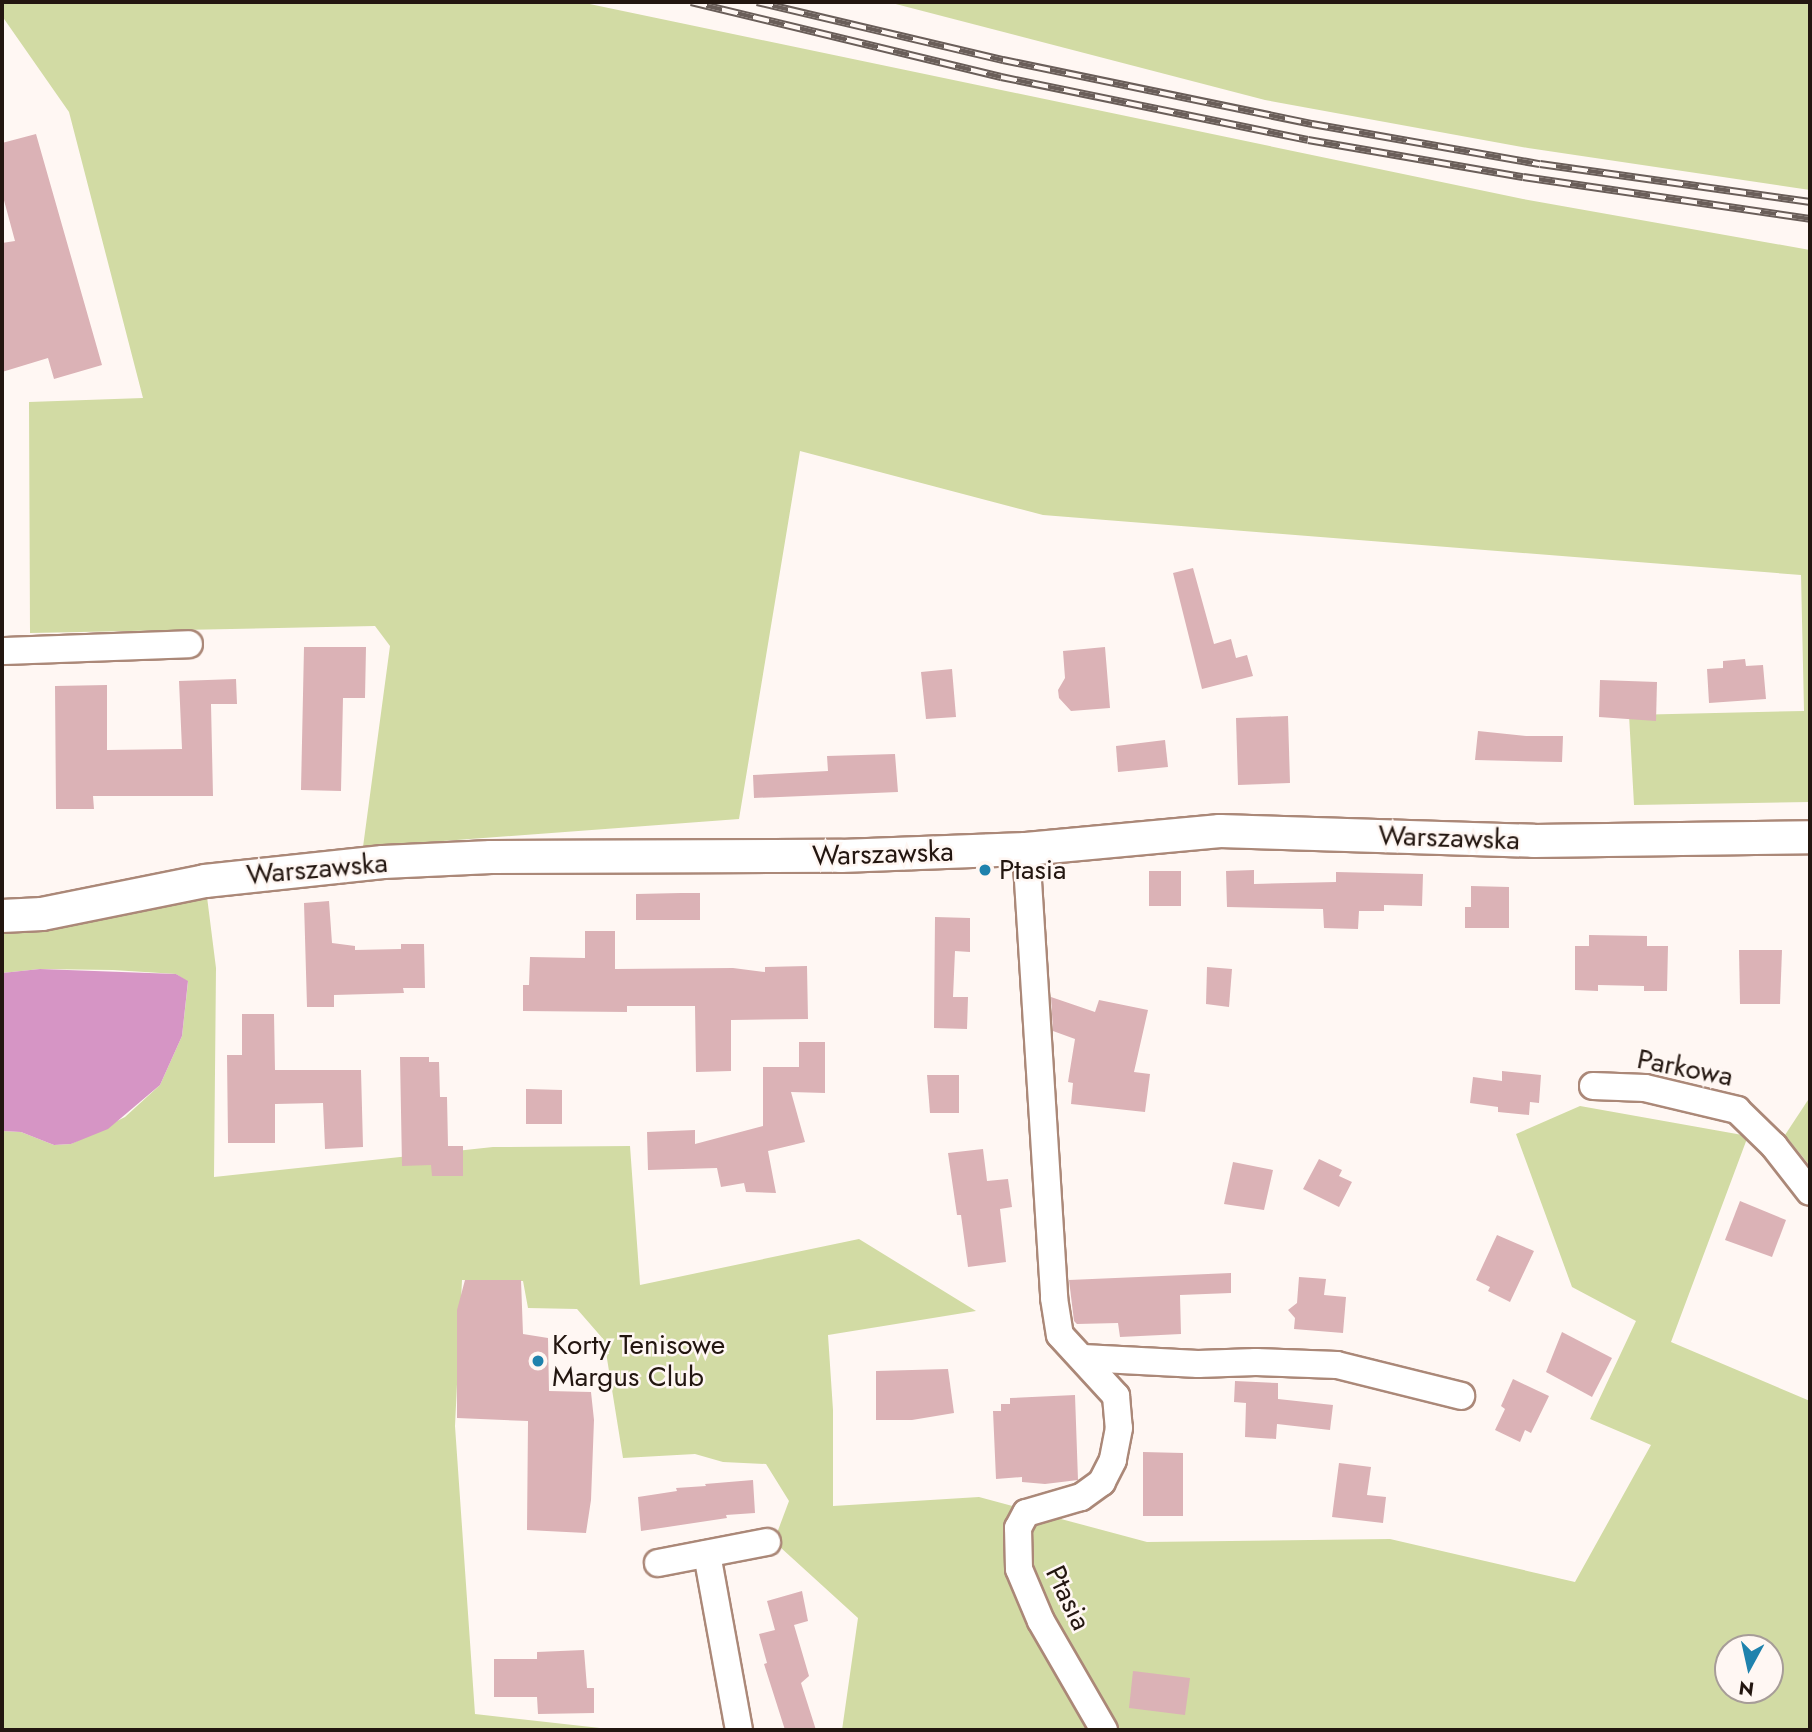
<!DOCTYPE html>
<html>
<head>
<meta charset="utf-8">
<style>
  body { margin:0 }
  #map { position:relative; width:1812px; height:1732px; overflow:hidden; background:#fff7f3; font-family:Jost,sans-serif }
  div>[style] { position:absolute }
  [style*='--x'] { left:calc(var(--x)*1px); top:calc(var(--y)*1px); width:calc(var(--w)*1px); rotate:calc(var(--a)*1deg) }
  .green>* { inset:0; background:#d2dba4 }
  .water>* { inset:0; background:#d695c5 }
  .building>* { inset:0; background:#dbb2b6 }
  .roads { filter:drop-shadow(2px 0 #ab8878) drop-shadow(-2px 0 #ab8878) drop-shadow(0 2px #ab8878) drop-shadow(0 -2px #ab8878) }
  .minor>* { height:26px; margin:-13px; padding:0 13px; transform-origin:13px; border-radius:13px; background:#fff }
  .tertiary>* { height:32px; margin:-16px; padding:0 16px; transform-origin:16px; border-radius:16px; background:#fff }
  .rail>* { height:8px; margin-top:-4px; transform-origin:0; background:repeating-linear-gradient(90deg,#fff7f3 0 16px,#6a5e59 0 32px); box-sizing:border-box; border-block:2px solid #6a5e59 }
  .dots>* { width:19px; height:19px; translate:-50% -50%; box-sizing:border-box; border:4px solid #fff7f3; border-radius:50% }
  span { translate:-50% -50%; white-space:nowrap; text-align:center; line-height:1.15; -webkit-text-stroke:5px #fff7f3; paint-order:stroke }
  .street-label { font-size:28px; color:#231610 }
  .poi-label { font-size:28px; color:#231610 }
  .left { translate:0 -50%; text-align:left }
  .frame { position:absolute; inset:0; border:4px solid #231610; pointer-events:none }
  .north { position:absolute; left:1714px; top:1634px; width:70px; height:70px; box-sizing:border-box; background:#fff7f3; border:2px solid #a79d98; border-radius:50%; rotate:188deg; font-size:19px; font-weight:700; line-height:28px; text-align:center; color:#231610 }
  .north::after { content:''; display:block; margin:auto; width:24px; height:32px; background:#1f82ad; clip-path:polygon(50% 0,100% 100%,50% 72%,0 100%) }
</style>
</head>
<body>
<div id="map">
  <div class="green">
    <div style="clip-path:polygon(2px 2px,580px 2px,1523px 199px,1810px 250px,1810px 802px,1634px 805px,1629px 715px,1804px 711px,1801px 575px,1043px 515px,800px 451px,739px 819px,363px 847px,390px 646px,375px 626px,30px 633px,29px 402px,143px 398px,69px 112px,2px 16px)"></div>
    <div style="clip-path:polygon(888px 2px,1810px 2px,1810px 190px,1528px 148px,1265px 100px)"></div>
    <div style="clip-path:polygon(evenodd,205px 881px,216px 968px,214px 1177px,493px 1147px,630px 1146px,640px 1285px,859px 1239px,976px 1311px,828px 1335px,833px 1410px,833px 1506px,979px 1497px,1147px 1542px,1390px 1539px,1575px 1582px,1651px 1445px,1590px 1419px,1636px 1321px,1572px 1287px,1516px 1134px,1580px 1106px,1748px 1136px,1671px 1342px,1810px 1401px,1810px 1730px,842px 1730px,858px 1618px,780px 1547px,777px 1533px,789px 1501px,766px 1464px,723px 1462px,695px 1454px,623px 1458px,604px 1340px,577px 1309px,528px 1308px,523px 1281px,462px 1280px,455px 1426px,475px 1714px,618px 1730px,2px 1730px,2px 1131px,21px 1132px,54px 1145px,71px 1144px,125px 1117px,160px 1085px,182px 1036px,188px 982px,176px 974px,113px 970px,40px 969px,2px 973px,2px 915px,205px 881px,1728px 1648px,1770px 1648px,1770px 1690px,1728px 1690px,1728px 1648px)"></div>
    <div style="clip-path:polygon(1810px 1097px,1810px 1166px,1785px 1135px)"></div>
  </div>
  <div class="water">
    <div style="clip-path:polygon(40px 969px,176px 974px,188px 981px,182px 1036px,160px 1085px,108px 1129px,71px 1144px,54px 1145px,21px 1132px,2px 1131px,2px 973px)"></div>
  </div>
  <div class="building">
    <div style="clip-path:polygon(36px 134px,102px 365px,54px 379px,48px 358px,2px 372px,2px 243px,15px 241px,2px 193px,2px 143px)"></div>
    <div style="clip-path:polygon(1193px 568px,1214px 644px,1231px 639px,1236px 658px,1247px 655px,1253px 676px,1202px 689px,1173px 573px)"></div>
    <div style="clip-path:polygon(304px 647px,366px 647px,365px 698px,343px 698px,341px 791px,301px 790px)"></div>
    <div style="clip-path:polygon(1105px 647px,1110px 708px,1071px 711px,1059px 698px,1058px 690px,1065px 678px,1063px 651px)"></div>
    <div style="clip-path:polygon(1745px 659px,1746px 666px,1763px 665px,1766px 699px,1709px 703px,1707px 669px,1723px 668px,1723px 661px)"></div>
    <div style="clip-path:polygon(952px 669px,956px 717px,926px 719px,921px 672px)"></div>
    <div style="clip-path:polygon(236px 679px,237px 704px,211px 704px,213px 796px,93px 796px,94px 809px,56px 809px,55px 686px,107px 685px,107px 750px,182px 749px,179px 681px)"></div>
    <div style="clip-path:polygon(1600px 680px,1657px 682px,1656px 721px,1599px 717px)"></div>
    <div style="clip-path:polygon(1288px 716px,1290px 783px,1238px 785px,1236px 718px)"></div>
    <div style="clip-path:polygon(1478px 731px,1526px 736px,1563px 736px,1562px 762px,1475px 760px)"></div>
    <div style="clip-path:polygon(1165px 740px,1168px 767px,1118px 772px,1116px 746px)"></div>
    <div style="clip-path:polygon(895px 754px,898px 792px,754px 798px,753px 775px,828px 771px,827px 756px)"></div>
    <div style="clip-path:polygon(1254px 870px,1254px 884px,1336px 882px,1336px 872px,1423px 874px,1422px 906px,1384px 905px,1384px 911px,1359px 911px,1358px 929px,1324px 928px,1323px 909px,1227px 907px,1226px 871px)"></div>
    <div style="clip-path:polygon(1149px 871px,1181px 871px,1181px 906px,1149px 906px)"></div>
    <div style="clip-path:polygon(1471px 886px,1509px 887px,1509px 928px,1465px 928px,1465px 907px,1471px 907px)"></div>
    <div style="clip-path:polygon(681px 893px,700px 893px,700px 920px,636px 920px,636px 894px)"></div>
    <div style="clip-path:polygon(329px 901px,332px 943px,355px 946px,355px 950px,401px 949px,401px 944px,424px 944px,425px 988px,403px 988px,404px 993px,334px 995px,334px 1007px,307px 1007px,304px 903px)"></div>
    <div style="clip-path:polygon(935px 917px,970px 918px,970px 952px,955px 951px,953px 997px,968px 997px,967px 1029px,934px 1028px)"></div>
    <div style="clip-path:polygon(585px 931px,615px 931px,615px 969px,733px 968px,765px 972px,765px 967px,807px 966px,808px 1019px,731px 1020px,731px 1071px,696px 1072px,695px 1006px,627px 1006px,627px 1012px,523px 1011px,523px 985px,529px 985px,530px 957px,585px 958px)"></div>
    <div style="clip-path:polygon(1589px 935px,1647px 936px,1647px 946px,1668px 946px,1667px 991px,1644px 991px,1644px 986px,1598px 985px,1598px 991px,1575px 990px,1575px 946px,1589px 946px)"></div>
    <div style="clip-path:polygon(1739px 950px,1782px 950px,1780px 1004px,1740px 1004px)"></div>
    <div style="clip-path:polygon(1207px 967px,1232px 969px,1229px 1007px,1206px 1004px)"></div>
    <div style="clip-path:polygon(1051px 997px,1095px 1012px,1099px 1000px,1148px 1010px,1134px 1072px,1150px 1074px,1145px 1112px,1071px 1104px,1073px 1083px,1068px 1082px,1075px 1039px,1053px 1031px)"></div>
    <div style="clip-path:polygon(242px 1014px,274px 1014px,275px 1070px,361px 1070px,363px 1147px,325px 1149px,323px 1103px,275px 1104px,275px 1143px,228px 1143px,227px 1055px,242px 1055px)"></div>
    <div style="clip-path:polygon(799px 1042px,825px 1042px,825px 1093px,791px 1092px,805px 1142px,768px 1151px,776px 1193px,746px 1192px,744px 1183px,721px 1187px,717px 1168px,648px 1170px,647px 1132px,695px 1130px,695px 1144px,763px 1126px,763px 1067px,799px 1067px)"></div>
    <div style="clip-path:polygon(400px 1057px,429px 1057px,429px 1062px,439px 1062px,440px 1097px,447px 1097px,448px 1146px,463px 1146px,463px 1176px,432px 1176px,431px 1165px,402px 1166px)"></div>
    <div style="clip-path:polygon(1502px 1071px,1541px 1075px,1539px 1103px,1530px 1102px,1529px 1115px,1498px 1112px,1498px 1107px,1470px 1103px,1473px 1077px,1502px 1081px)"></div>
    <div style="clip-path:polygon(927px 1075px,959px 1075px,959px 1113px,930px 1113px)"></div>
    <div style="clip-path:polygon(526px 1089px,562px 1090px,562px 1124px,526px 1124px)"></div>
    <div style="clip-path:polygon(983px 1149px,987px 1181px,1008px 1179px,1012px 1207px,1000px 1209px,1006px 1262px,968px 1267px,961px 1215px,957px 1215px,948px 1153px)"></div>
    <div style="clip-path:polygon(1319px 1159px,1342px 1170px,1339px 1176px,1352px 1182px,1339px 1207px,1303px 1189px)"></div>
    <div style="clip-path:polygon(1233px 1162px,1273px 1170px,1264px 1210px,1224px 1204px)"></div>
    <div style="clip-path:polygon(1740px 1201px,1786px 1220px,1772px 1257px,1725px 1240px)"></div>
    <div style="clip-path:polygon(1497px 1235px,1534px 1251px,1510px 1302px,1488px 1291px,1490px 1287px,1476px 1280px)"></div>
    <div style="clip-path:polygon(1231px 1273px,1231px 1293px,1180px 1295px,1181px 1334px,1120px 1337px,1118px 1323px,1077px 1324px,1074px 1321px,1069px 1280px)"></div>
    <div style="clip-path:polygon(1299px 1277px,1326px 1279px,1324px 1295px,1346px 1297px,1343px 1333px,1294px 1329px,1295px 1318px,1288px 1310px,1297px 1303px)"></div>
    <div style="clip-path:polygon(465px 1280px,521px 1280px,523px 1334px,548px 1338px,549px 1391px,591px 1392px,594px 1420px,591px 1500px,586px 1533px,527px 1530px,528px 1421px,457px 1418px,457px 1310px)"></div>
    <div style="clip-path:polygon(1562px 1332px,1612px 1358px,1592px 1397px,1546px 1372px)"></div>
    <div style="clip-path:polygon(948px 1369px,954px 1413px,912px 1420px,876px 1420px,876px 1371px)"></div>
    <div style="clip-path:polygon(1513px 1379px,1549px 1396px,1531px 1433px,1525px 1430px,1520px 1442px,1495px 1430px,1505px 1409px,1501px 1406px)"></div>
    <div style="clip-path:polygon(1235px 1381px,1278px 1383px,1278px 1399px,1333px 1405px,1330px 1430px,1277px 1424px,1276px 1439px,1245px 1437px,1246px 1403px,1234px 1402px)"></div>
    <div style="clip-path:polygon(1075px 1395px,1078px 1480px,1045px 1484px,1022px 1482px,1022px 1477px,996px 1479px,993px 1411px,1001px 1411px,1001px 1404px,1010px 1404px,1010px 1398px)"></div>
    <div style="clip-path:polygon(1143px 1452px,1183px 1453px,1183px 1516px,1143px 1516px)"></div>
    <div style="clip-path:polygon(1339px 1463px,1371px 1467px,1367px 1495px,1386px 1497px,1383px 1523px,1332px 1517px)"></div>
    <div style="clip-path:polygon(753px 1480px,755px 1513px,726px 1515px,727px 1518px,641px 1531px,638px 1497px,677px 1491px,676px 1488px,706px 1486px,705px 1484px)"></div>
    <div style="clip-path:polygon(802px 1591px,808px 1621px,794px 1625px,809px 1676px,801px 1683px,816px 1730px,785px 1730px,764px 1664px,767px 1663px,759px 1634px,775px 1630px,767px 1601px)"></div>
    <div style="clip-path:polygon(584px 1650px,587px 1688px,594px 1688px,594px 1713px,538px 1714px,537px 1697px,494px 1697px,494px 1659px,537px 1659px,537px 1652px)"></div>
    <div style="clip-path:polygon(1133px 1671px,1190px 1678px,1185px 1715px,1129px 1708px)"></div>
  </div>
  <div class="roads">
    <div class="minor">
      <div style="--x:2;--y:651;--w:187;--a:-2.1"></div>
      <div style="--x:1026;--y:849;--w:450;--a:86.4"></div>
      <div style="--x:1054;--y:1298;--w:37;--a:81"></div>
      <div style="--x:1060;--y:1335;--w:83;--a:47.4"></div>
      <div style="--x:1116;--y:1396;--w:32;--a:85"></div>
      <div style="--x:1119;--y:1428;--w:33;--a:101"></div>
      <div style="--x:1113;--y:1460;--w:25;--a:117"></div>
      <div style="--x:1102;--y:1482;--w:26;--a:144"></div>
      <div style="--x:1081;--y:1497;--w:57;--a:163.8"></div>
      <div style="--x:1026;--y:1513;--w:17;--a:118"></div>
      <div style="--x:1018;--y:1528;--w:41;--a:88.6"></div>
      <div style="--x:1019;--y:1569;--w:56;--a:67.1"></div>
      <div style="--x:1041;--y:1621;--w:126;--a:60"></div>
      <div style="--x:1593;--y:1086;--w:52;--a:2.2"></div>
      <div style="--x:1645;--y:1088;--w:95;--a:13.4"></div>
      <div style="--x:1737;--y:1110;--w:52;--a:44.2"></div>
      <div style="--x:1774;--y:1146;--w:58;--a:52"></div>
      <div style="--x:1083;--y:1358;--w:115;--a:3"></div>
      <div style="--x:1198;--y:1364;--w:58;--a:-2"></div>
      <div style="--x:1256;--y:1362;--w:81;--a:2.1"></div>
      <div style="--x:1337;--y:1365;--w:128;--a:14"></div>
      <div style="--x:707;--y:1554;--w:179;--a:79.7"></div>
      <div style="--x:658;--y:1563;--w:111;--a:-10.9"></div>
    </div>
    <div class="tertiary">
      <div style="--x:2;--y:916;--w:40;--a:-2.9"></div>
      <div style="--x:42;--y:914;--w:166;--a:-11.4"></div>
      <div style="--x:205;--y:881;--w:179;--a:-6.1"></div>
      <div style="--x:383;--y:862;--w:108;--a:-2.7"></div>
      <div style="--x:491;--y:857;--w:350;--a:-0.2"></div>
      <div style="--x:841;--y:856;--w:185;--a:-2.2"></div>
      <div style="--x:1026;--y:849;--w:195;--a:-5.3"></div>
      <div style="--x:1220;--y:831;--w:314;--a:1.8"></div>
      <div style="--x:1534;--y:841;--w:276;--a:-0.8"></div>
    </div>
  </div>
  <div class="rail">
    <div style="--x:691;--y:2;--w:319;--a:13.6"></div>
    <div style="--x:1001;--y:77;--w:313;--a:11.6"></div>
    <div style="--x:1308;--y:140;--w:218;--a:9.8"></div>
    <div style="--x:1523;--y:177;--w:290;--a:8.3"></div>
    <div style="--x:757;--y:2;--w:253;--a:13.3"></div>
    <div style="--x:1003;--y:60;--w:316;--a:11.7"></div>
    <div style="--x:1312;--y:124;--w:231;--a:10"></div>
    <div style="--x:1540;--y:164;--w:273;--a:8"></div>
  </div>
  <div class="dots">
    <div style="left:985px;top:870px;background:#1f82ad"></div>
    <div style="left:538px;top:1361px;background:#1f82ad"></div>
  </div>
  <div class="street-label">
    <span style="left:1449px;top:838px;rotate:2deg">Warszawska</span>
    <span style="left:883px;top:854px;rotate:-2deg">Warszawska</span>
    <span style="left:317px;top:869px;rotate:-5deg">Warszawska</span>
    <span style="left:1685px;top:1068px;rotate:11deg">Parkowa</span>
    <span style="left:1068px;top:1598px;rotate:64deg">Ptasia</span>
  </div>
  <div class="poi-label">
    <span class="left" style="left:999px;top:870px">Ptasia</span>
    <span class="left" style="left:552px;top:1361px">Korty Tenisowe<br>Margus Club</span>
  </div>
  <div class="frame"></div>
  <div class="north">N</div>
</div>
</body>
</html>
